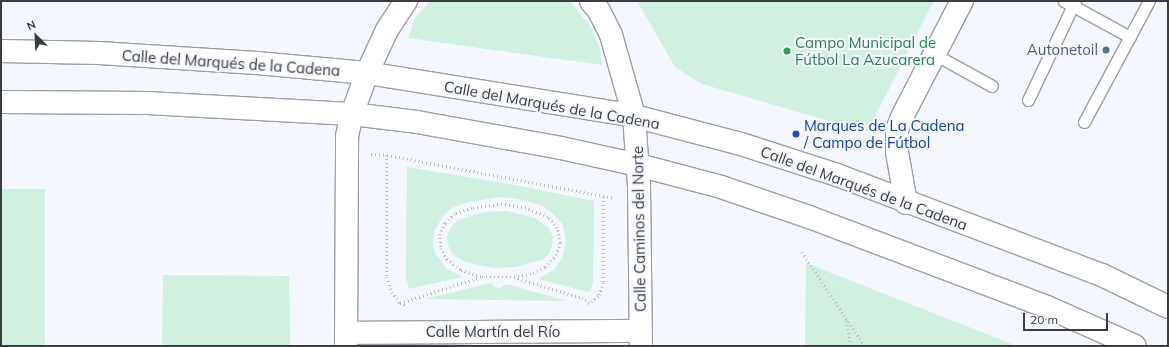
<!DOCTYPE html>
<html>
<head>
<meta charset="utf-8">
<style>
  body { margin:0 }
  #map { position:relative; width:1169px; height:347px; overflow:hidden; background:#f5f7fe; font-family:Mulish,sans-serif }
  div>[style] { position:absolute }
  [style*='--x'] { left:calc(var(--x)*1px); top:calc(var(--y)*1px); width:calc(var(--w)*1px); rotate:calc(var(--a)*1deg) }
  .green>* { inset:0; background:#d0f1df }
  .path>* { height:2.5px; margin-top:-1.25px; transform-origin:0; background:repeating-linear-gradient(90deg,#bbbcc2 0 1px,transparent 0 4px) }
  .roads { filter:drop-shadow(1px 0 #9d9fa7) drop-shadow(-1px 0 #9d9fa7) drop-shadow(0 1px #9d9fa7) drop-shadow(0 -1px #9d9fa7) }
  .service>* { height:11px; margin:-5.5px; padding:0 5.5px; transform-origin:5.5px; border-radius:5.5px; background:#fff }
  .minor>* { height:22px; margin:-11px; padding:0 11px; transform-origin:11px; border-radius:11px; background:#fff }
  .primary>* { height:22px; margin:-11px; padding:0 11px; transform-origin:11px; border-radius:11px; background:#fff }
  .dots>* { width:11px; height:11px; translate:-50% -50%; box-sizing:border-box; border:2px solid #f5f7fe; border-radius:50% }
  span { translate:-50% -50%; white-space:nowrap; text-align:center; line-height:1.15; -webkit-text-stroke:4px #f5f7fe; paint-order:stroke }
  .leisure-label { font-size:15px; color:#27864d }
  .left { translate:0 -50%; text-align:left }
  .service-label { font-size:15px; color:#4e5e75 }
  .right { translate:-100% -50%; text-align:right }
  .street-label { font-size:15px; color:#3b3c3f }
  .transit-label { font-size:15px; color:#164399 }
  .frame { position:absolute; inset:0; border:2px solid #3b3c3f; pointer-events:none }
  .north { position:absolute; left:16px; top:16px; width:40px; height:40px; -webkit-text-stroke:3px #f5f7fe; paint-order:stroke; rotate:336deg; font-size:11px; font-weight:700; line-height:16px; text-align:center; color:#3b3c3f }
  .north::after { content:''; display:block; margin:auto; width:14px; height:18px; background:#3b3c3f; clip-path:polygon(50% 0,100% 100%,50% 72%,0 100%) }
  .scale { position:absolute; left:1023px; top:313px; width:85px; height:18px; box-sizing:border-box; border:2px solid #3b3c3f; border-top:0; padding-left:5px; font-size:12px; line-height:14px; white-space:nowrap; color:#3b3c3f; -webkit-text-stroke:3px #f5f7fe; paint-order:stroke }
</style>
</head>
<body>
<div id="map">
  <div class="green">
    <div style="clip-path:polygon(430px 1px,570px 1px,590px 26px,600px 48px,602px 65px,408px 38px,415px 18px)"></div>
    <div style="clip-path:polygon(637px 1px,934px 1px,867px 132px,702px 84px,675px 67px)"></div>
    <div style="clip-path:polygon(407px 167px,510px 184px,594px 201px,593px 282px,590px 291px,588px 292px,538px 279px,554px 270px,562px 258px,566px 240px,562px 223px,550px 211px,540px 205px,518px 199px,501px 197px,468px 202px,452px 208px,443px 216px,434px 232px,433px 243px,435px 253px,446px 268px,462px 277px,409px 289px,406px 277px)"></div>
    <div style="clip-path:polygon(1px 189px,45px 189px,45px 346px,1px 346px)"></div>
    <div style="clip-path:polygon(507px 211px,535px 218px,549px 228px,553px 237px,552px 245px,549px 254px,542px 260px,515px 267px,493px 268px,465px 262px,452px 254px,448px 245px,447px 236px,451px 227px,458px 220px,484px 212px)"></div>
    <div style="clip-path:polygon(806px 263px,1007px 342px,1017px 346px,805px 346px)"></div>
    <div style="clip-path:polygon(163px 275px,289px 276px,290px 346px,162px 346px)"></div>
    <div style="clip-path:polygon(491px 283px,498px 289px,506px 284px,567px 301px,425px 299px)"></div>
  </div>
  <div class="path">
    <div style="--x:371;--y:154;--w:16;--a:4"></div>
    <div style="--x:387;--y:155;--w:231;--a:10.7"></div>
    <div style="--x:387;--y:155;--w:122;--a:90"></div>
    <div style="--x:387;--y:277;--w:16;--a:72"></div>
    <div style="--x:392;--y:292;--w:14;--a:54"></div>
    <div style="--x:400;--y:303;--w:6;--a:18"></div>
    <div style="--x:802;--y:252;--w:113;--a:56.2"></div>
    <div style="--x:514;--y:277;--w:19;--a:-12"></div>
    <div style="--x:533;--y:273;--w:13;--a:-27"></div>
    <div style="--x:545;--y:267;--w:16;--a:-47"></div>
    <div style="--x:556;--y:255;--w:13;--a:-72"></div>
    <div style="--x:560;--y:243;--w:15;--a:-101"></div>
    <div style="--x:557;--y:228;--w:14;--a:-129"></div>
    <div style="--x:548;--y:217;--w:24;--a:-158"></div>
    <div style="--x:526;--y:208;--w:24;--a:-171"></div>
    <div style="--x:502;--y:204;--w:30;--a:172"></div>
    <div style="--x:472;--y:208;--w:18;--a:161"></div>
    <div style="--x:455;--y:214;--w:13;--a:138"></div>
    <div style="--x:445;--y:223;--w:12;--a:114"></div>
    <div style="--x:440;--y:234;--w:14;--a:86"></div>
    <div style="--x:441;--y:248;--w:13;--a:61"></div>
    <div style="--x:447;--y:259;--w:18;--a:38"></div>
    <div style="--x:461;--y:270;--w:22;--a:18"></div>
    <div style="--x:482;--y:277;--w:32;--a:0"></div>
    <div style="--x:514;--y:277;--w:71;--a:17.2"></div>
    <div style="--x:582;--y:298;--w:9;--a:32"></div>
    <div style="--x:400;--y:303;--w:85;--a:-17.8"></div>
    <div style="--x:588;--y:304;--w:14;--a:-39"></div>
    <div style="--x:599;--y:295;--w:14;--a:-73"></div>
    <div style="--x:603;--y:282;--w:87;--a:-90"></div>
    <div style="--x:847;--y:321;--w:25;--a:81"></div>
  </div>
  <div class="roads">
    <div class="service">
      <div style="--x:1064;--y:1;--w:75;--a:28.6"></div>
      <div style="--x:934;--y:54;--w:66;--a:28.9"></div>
      <div style="--x:1028;--y:100;--w:110;--a:-64.6"></div>
      <div style="--x:1084;--y:122;--w:137;--a:-61.8"></div>
    </div>
    <div class="minor">
      <div style="--x:591;--y:1;--w:13;--a:51"></div>
      <div style="--x:599;--y:11;--w:27;--a:63"></div>
      <div style="--x:611;--y:35;--w:84;--a:74.1"></div>
      <div style="--x:634;--y:116;--w:70;--a:85.9"></div>
      <div style="--x:639;--y:186;--w:160;--a:89.3"></div>
      <div style="--x:906;--y:203;--w:52;--a:-100"></div>
      <div style="--x:897;--y:152;--w:22;--a:-90"></div>
      <div style="--x:897;--y:130;--w:14;--a:-69"></div>
      <div style="--x:902;--y:117;--w:131;--a:-62.7"></div>
      <div style="--x:346;--y:333;--w:295;--a:-0.4"></div>
      <div style="--x:346;--y:346;--w:210;--a:-89.7"></div>
      <div style="--x:347;--y:136;--w:23;--a:-77"></div>
      <div style="--x:352;--y:114;--w:44;--a:-69.9"></div>
      <div style="--x:367;--y:73;--w:47;--a:-65.1"></div>
      <div style="--x:387;--y:30;--w:35;--a:-57"></div>
    </div>
    <div class="primary">
      <div style="--x:1;--y:51;--w:98;--a:1.2"></div>
      <div style="--x:99;--y:53;--w:158;--a:3.6"></div>
      <div style="--x:257;--y:63;--w:110;--a:5.2"></div>
      <div style="--x:367;--y:73;--w:270;--a:9.1"></div>
      <div style="--x:634;--y:116;--w:111;--a:14.7"></div>
      <div style="--x:741;--y:144;--w:101;--a:17.9"></div>
      <div style="--x:837;--y:175;--w:283;--a:20.7"></div>
      <div style="--x:1102;--y:275;--w:73;--a:25.9"></div>
      <div style="--x:1;--y:102;--w:146;--a:0.4"></div>
      <div style="--x:147;--y:103;--w:205;--a:3.1"></div>
      <div style="--x:352;--y:114;--w:65;--a:7"></div>
      <div style="--x:417;--y:122;--w:146;--a:10.2"></div>
      <div style="--x:561;--y:148;--w:79;--a:12.4"></div>
      <div style="--x:638;--y:165;--w:86;--a:14.8"></div>
      <div style="--x:721;--y:187;--w:93;--a:18.8"></div>
      <div style="--x:809;--y:217;--w:254;--a:20.7"></div>
      <div style="--x:1047;--y:307;--w:96;--a:23.9"></div>
    </div>
  </div>
  <div class="dots">
    <div style="left:1106px;top:50px;background:#5c6f8a"></div>
    <div style="left:787px;top:51px;background:#2e9e5b"></div>
    <div style="left:796px;top:134px;background:#1a4fb4"></div>
  </div>
  <div class="leisure-label">
    <span class="left" style="left:795px;top:51px">Campo Municipal de<br>Fútbol La Azucarera</span>
  </div>
  <div class="service-label">
    <span class="right" style="left:1098px;top:50px">Autonetoil</span>
  </div>
  <div class="street-label">
    <span style="left:231px;top:63px;rotate:4deg">Calle del Marqués de la Cadena</span>
    <span style="left:552px;top:105px;rotate:10deg">Calle del Marqués de la Cadena</span>
    <span style="left:864px;top:188px;rotate:20deg">Calle del Marqués de la Cadena</span>
    <span style="left:639px;top:229px;rotate:-91deg">Calle Caminos del Norte</span>
    <span style="left:493px;top:332px">Calle Martín del Río</span>
  </div>
  <div class="transit-label">
    <span class="left" style="left:804px;top:134px">Marques de La Cadena<br>/ Campo de Fútbol</span>
  </div>
  <div class="frame"></div>
  <div class="north">N</div>
  <div class="scale">20 m</div>
</div>
</body>
</html>
